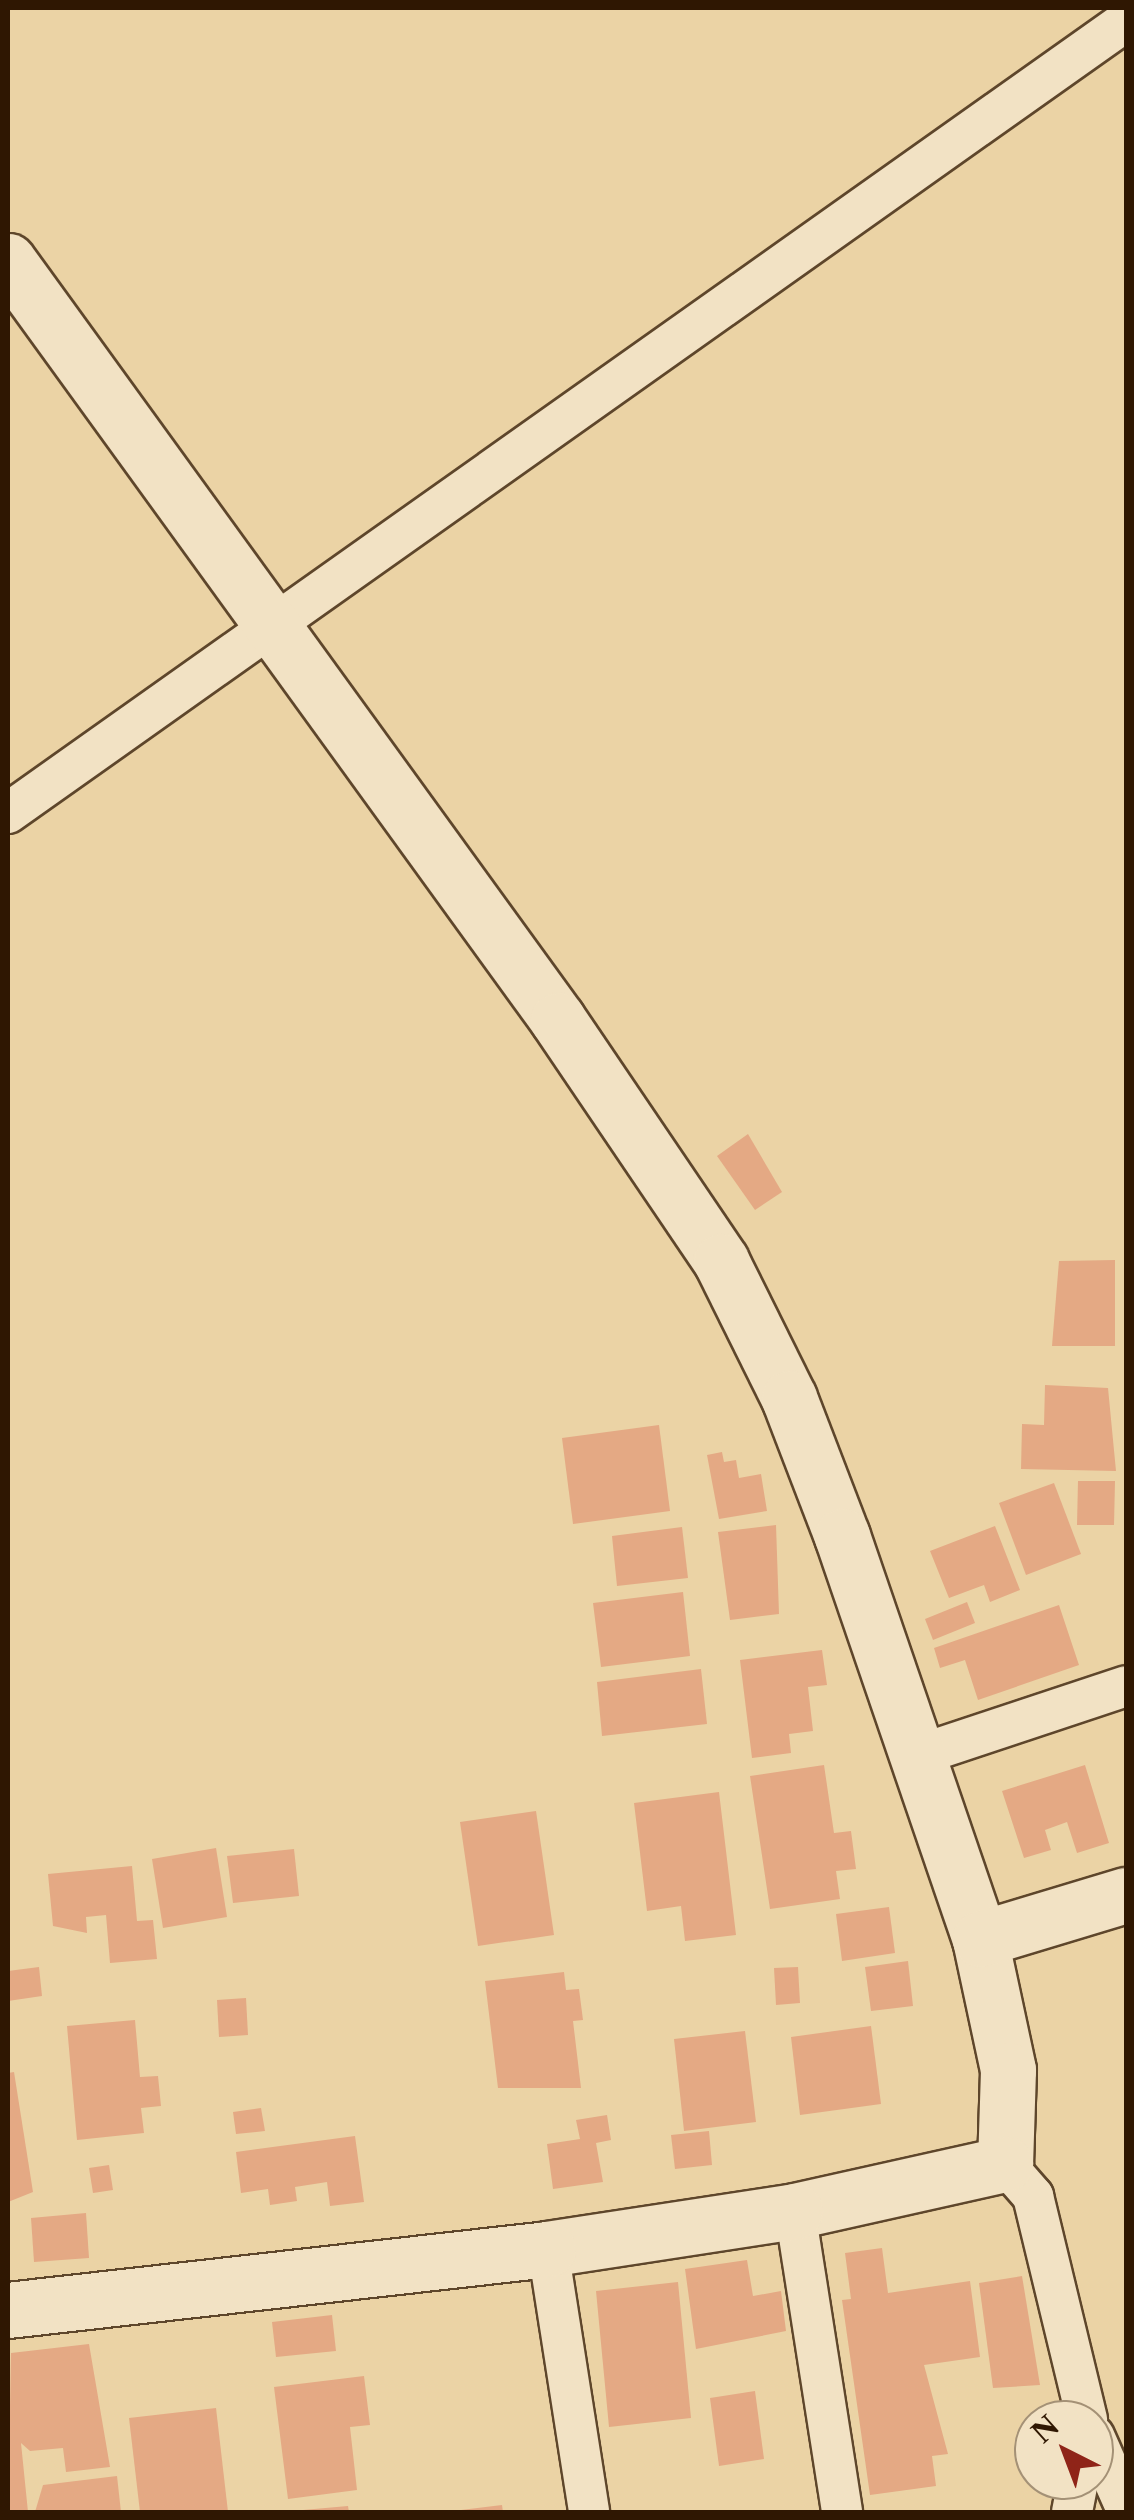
<!DOCTYPE html>
<html>
<head>
<meta charset="utf-8">
<style>
  body { margin:0 }
  #map { position:relative; width:1134px; height:2520px; overflow:hidden; background:#ebd3a5; font-family:"Libre Caslon Text",serif }
  div>[style] { position:absolute }
  [style*='--x'] { left:calc(var(--x)*1px); top:calc(var(--y)*1px); width:calc(var(--w)*1px); rotate:calc(var(--a)*1deg) }
  .building>* { inset:0; background:#e4a984 }
  .roads { filter:drop-shadow(2px 0 #5e462b) drop-shadow(-2px 0 #5e462b) drop-shadow(0 2px #5e462b) drop-shadow(0 -2px #5e462b) }
  .street>* { height:40px; margin:-20px; padding:0 20px; transform-origin:20px; border-radius:20px; background:#f2e2c4 }
  .secondary>* { height:55px; margin:-27.5px; padding:0 27.5px; transform-origin:27.5px; border-radius:27.5px; background:#f2e2c4 }
  span { translate:-50% -50%; white-space:nowrap; text-align:center; line-height:1.15; -webkit-text-stroke:8px #f2e2c4; paint-order:stroke }
  .frame { position:absolute; inset:0; border:10px solid #2f1702; pointer-events:none }
  .north { position:absolute; left:1014px; top:2400px; width:100px; height:100px; box-sizing:border-box; background:#f2e2c4; border:2px solid #a49176; border-radius:50%; rotate:318deg; font-size:28px; font-weight:700; line-height:40px; text-align:center; color:#2f1702 }
  .north::after { content:''; display:block; margin:auto; width:35px; height:45px; background:#8f2418; clip-path:polygon(50% 0,100% 100%,50% 72%,0 100%) }
</style>
</head>
<body>
<div id="map">
  <div class="building">
    <div style="clip-path:polygon(748px 1134px,782px 1192px,755px 1210px,717px 1156px)"></div>
    <div style="clip-path:polygon(1115px 1260px,1115px 1346px,1052px 1346px,1059px 1261px)"></div>
    <div style="clip-path:polygon(1045px 1385px,1108px 1388px,1116px 1471px,1021px 1469px,1022px 1424px,1044px 1425px)"></div>
    <div style="clip-path:polygon(659px 1425px,670px 1511px,573px 1524px,562px 1438px)"></div>
    <div style="clip-path:polygon(722px 1452px,724px 1462px,736px 1460px,739px 1478px,761px 1474px,767px 1511px,719px 1519px,707px 1455px)"></div>
    <div style="clip-path:polygon(1078px 1481px,1115px 1481px,1114px 1525px,1077px 1525px)"></div>
    <div style="clip-path:polygon(1054px 1483px,1081px 1554px,1026px 1575px,999px 1503px)"></div>
    <div style="clip-path:polygon(776px 1525px,779px 1614px,730px 1620px,718px 1532px)"></div>
    <div style="clip-path:polygon(995px 1526px,1020px 1590px,990px 1602px,984px 1585px,949px 1598px,930px 1551px)"></div>
    <div style="clip-path:polygon(682px 1527px,688px 1578px,617px 1586px,612px 1536px)"></div>
    <div style="clip-path:polygon(683px 1592px,690px 1656px,601px 1667px,593px 1603px)"></div>
    <div style="clip-path:polygon(967px 1602px,975px 1623px,933px 1640px,925px 1619px)"></div>
    <div style="clip-path:polygon(1059px 1605px,1079px 1665px,978px 1700px,965px 1660px,940px 1668px,934px 1648px)"></div>
    <div style="clip-path:polygon(822px 1650px,827px 1685px,808px 1687px,813px 1731px,789px 1734px,791px 1753px,752px 1758px,740px 1660px)"></div>
    <div style="clip-path:polygon(701px 1669px,707px 1724px,602px 1736px,597px 1682px)"></div>
    <div style="clip-path:polygon(824px 1765px,834px 1833px,851px 1831px,856px 1869px,836px 1871px,840px 1899px,770px 1909px,750px 1776px)"></div>
    <div style="clip-path:polygon(1085px 1765px,1109px 1843px,1077px 1853px,1067px 1822px,1045px 1830px,1051px 1850px,1024px 1858px,1002px 1791px)"></div>
    <div style="clip-path:polygon(719px 1792px,736px 1935px,685px 1941px,681px 1906px,647px 1911px,634px 1803px)"></div>
    <div style="clip-path:polygon(536px 1811px,554px 1935px,478px 1946px,460px 1822px)"></div>
    <div style="clip-path:polygon(216px 1848px,227px 1917px,163px 1928px,152px 1859px)"></div>
    <div style="clip-path:polygon(294px 1849px,299px 1896px,233px 1903px,227px 1856px)"></div>
    <div style="clip-path:polygon(132px 1866px,137px 1921px,153px 1920px,157px 1959px,110px 1963px,106px 1915px,86px 1917px,87px 1933px,53px 1926px,48px 1874px)"></div>
    <div style="clip-path:polygon(889px 1907px,895px 1953px,842px 1961px,836px 1914px)"></div>
    <div style="clip-path:polygon(908px 1961px,913px 2006px,871px 2011px,865px 1967px)"></div>
    <div style="clip-path:polygon(39px 1967px,42px 1996px,8px 2001px,8px 1971px)"></div>
    <div style="clip-path:polygon(798px 1967px,800px 2003px,776px 2005px,774px 1968px)"></div>
    <div style="clip-path:polygon(564px 1972px,566px 1990px,579px 1989px,583px 2020px,573px 2021px,581px 2088px,498px 2088px,485px 1981px)"></div>
    <div style="clip-path:polygon(246px 1998px,248px 2035px,219px 2037px,217px 2000px)"></div>
    <div style="clip-path:polygon(135px 2020px,140px 2077px,158px 2076px,161px 2106px,141px 2108px,144px 2133px,77px 2140px,67px 2026px)"></div>
    <div style="clip-path:polygon(871px 2026px,881px 2104px,800px 2115px,791px 2037px)"></div>
    <div style="clip-path:polygon(745px 2031px,756px 2122px,684px 2131px,674px 2039px)"></div>
    <div style="clip-path:polygon(14px 2072px,33px 2192px,8px 2202px,8px 2073px)"></div>
    <div style="clip-path:polygon(261px 2108px,265px 2131px,236px 2134px,233px 2112px)"></div>
    <div style="clip-path:polygon(607px 2115px,611px 2140px,596px 2143px,603px 2182px,553px 2189px,547px 2144px,580px 2139px,576px 2120px)"></div>
    <div style="clip-path:polygon(709px 2131px,712px 2165px,675px 2169px,671px 2135px)"></div>
    <div style="clip-path:polygon(355px 2136px,364px 2202px,330px 2206px,327px 2182px,295px 2187px,297px 2201px,270px 2205px,268px 2189px,241px 2193px,236px 2152px)"></div>
    <div style="clip-path:polygon(109px 2165px,113px 2190px,93px 2193px,89px 2168px)"></div>
    <div style="clip-path:polygon(86px 2213px,89px 2258px,34px 2262px,31px 2218px)"></div>
    <div style="clip-path:polygon(882px 2248px,888px 2293px,970px 2281px,980px 2357px,924px 2365px,948px 2454px,932px 2456px,936px 2486px,870px 2495px,842px 2300px,851px 2299px,845px 2253px)"></div>
    <div style="clip-path:polygon(747px 2260px,753px 2296px,781px 2291px,786px 2331px,696px 2349px,685px 2269px)"></div>
    <div style="clip-path:polygon(1022px 2276px,1040px 2385px,993px 2388px,979px 2283px)"></div>
    <div style="clip-path:polygon(678px 2282px,691px 2418px,609px 2427px,596px 2291px)"></div>
    <div style="clip-path:polygon(332px 2315px,336px 2351px,276px 2357px,272px 2322px)"></div>
    <div style="clip-path:polygon(89px 2344px,110px 2467px,66px 2472px,63px 2448px,30px 2451px,21px 2443px,28px 2512px,8px 2512px,11px 2353px)"></div>
    <div style="clip-path:polygon(364px 2376px,370px 2425px,350px 2427px,357px 2490px,288px 2499px,274px 2387px)"></div>
    <div style="clip-path:polygon(755px 2391px,764px 2459px,719px 2466px,710px 2398px)"></div>
    <div style="clip-path:polygon(216px 2408px,228px 2512px,140px 2512px,129px 2418px)"></div>
    <div style="clip-path:polygon(117px 2476px,121px 2512px,35px 2512px,43px 2485px)"></div>
    <div style="clip-path:polygon(502px 2505px,503px 2512px,461px 2512px,461px 2510px)"></div>
    <div style="clip-path:polygon(348px 2506px,349px 2512px,303px 2512px,303px 2510px)"></div>
  </div>
  <div class="roads">
    <div class="street">
      <div style="--x:8;--y:813;--w:1370;--a:-35.31"></div>
      <div style="--x:919;--y:1755;--w:218;--a:-18.4"></div>
      <div style="--x:1005;--y:2164;--w:43;--a:48.8"></div>
      <div style="--x:1033;--y:2196;--w:230;--a:76.4"></div>
      <div style="--x:795;--y:2211;--w:305;--a:81.1"></div>
      <div style="--x:548;--y:2249;--w:266;--a:81.1"></div>
      <div style="--x:1094;--y:2436;--w:79;--a:66"></div>
      <div style="--x:1072;--y:2512;--w:33;--a:-79"></div>
    </div>
    <div class="secondary">
      <div style="--x:8;--y:261;--w:937;--a:54.07"></div>
      <div style="--x:558;--y:1020;--w:291;--a:55.9"></div>
      <div style="--x:721;--y:1261;--w:153;--a:63.6"></div>
      <div style="--x:789;--y:1398;--w:148;--a:69"></div>
      <div style="--x:842;--y:1536;--w:426;--a:71.1"></div>
      <div style="--x:980;--y:1939;--w:134;--a:77.9"></div>
      <div style="--x:1008;--y:2070;--w:94;--a:91.8"></div>
      <div style="--x:1005;--y:2164;--w:215;--a:167.4"></div>
      <div style="--x:795;--y:2211;--w:250;--a:171.3"></div>
      <div style="--x:548;--y:2249;--w:543;--a:173.56"></div>
      <div style="--x:980;--y:1939;--w:152;--a:-16.8"></div>
    </div>
  </div>
  <div class="frame"></div>
  <div class="north">N</div>
</div>
</body>
</html>
